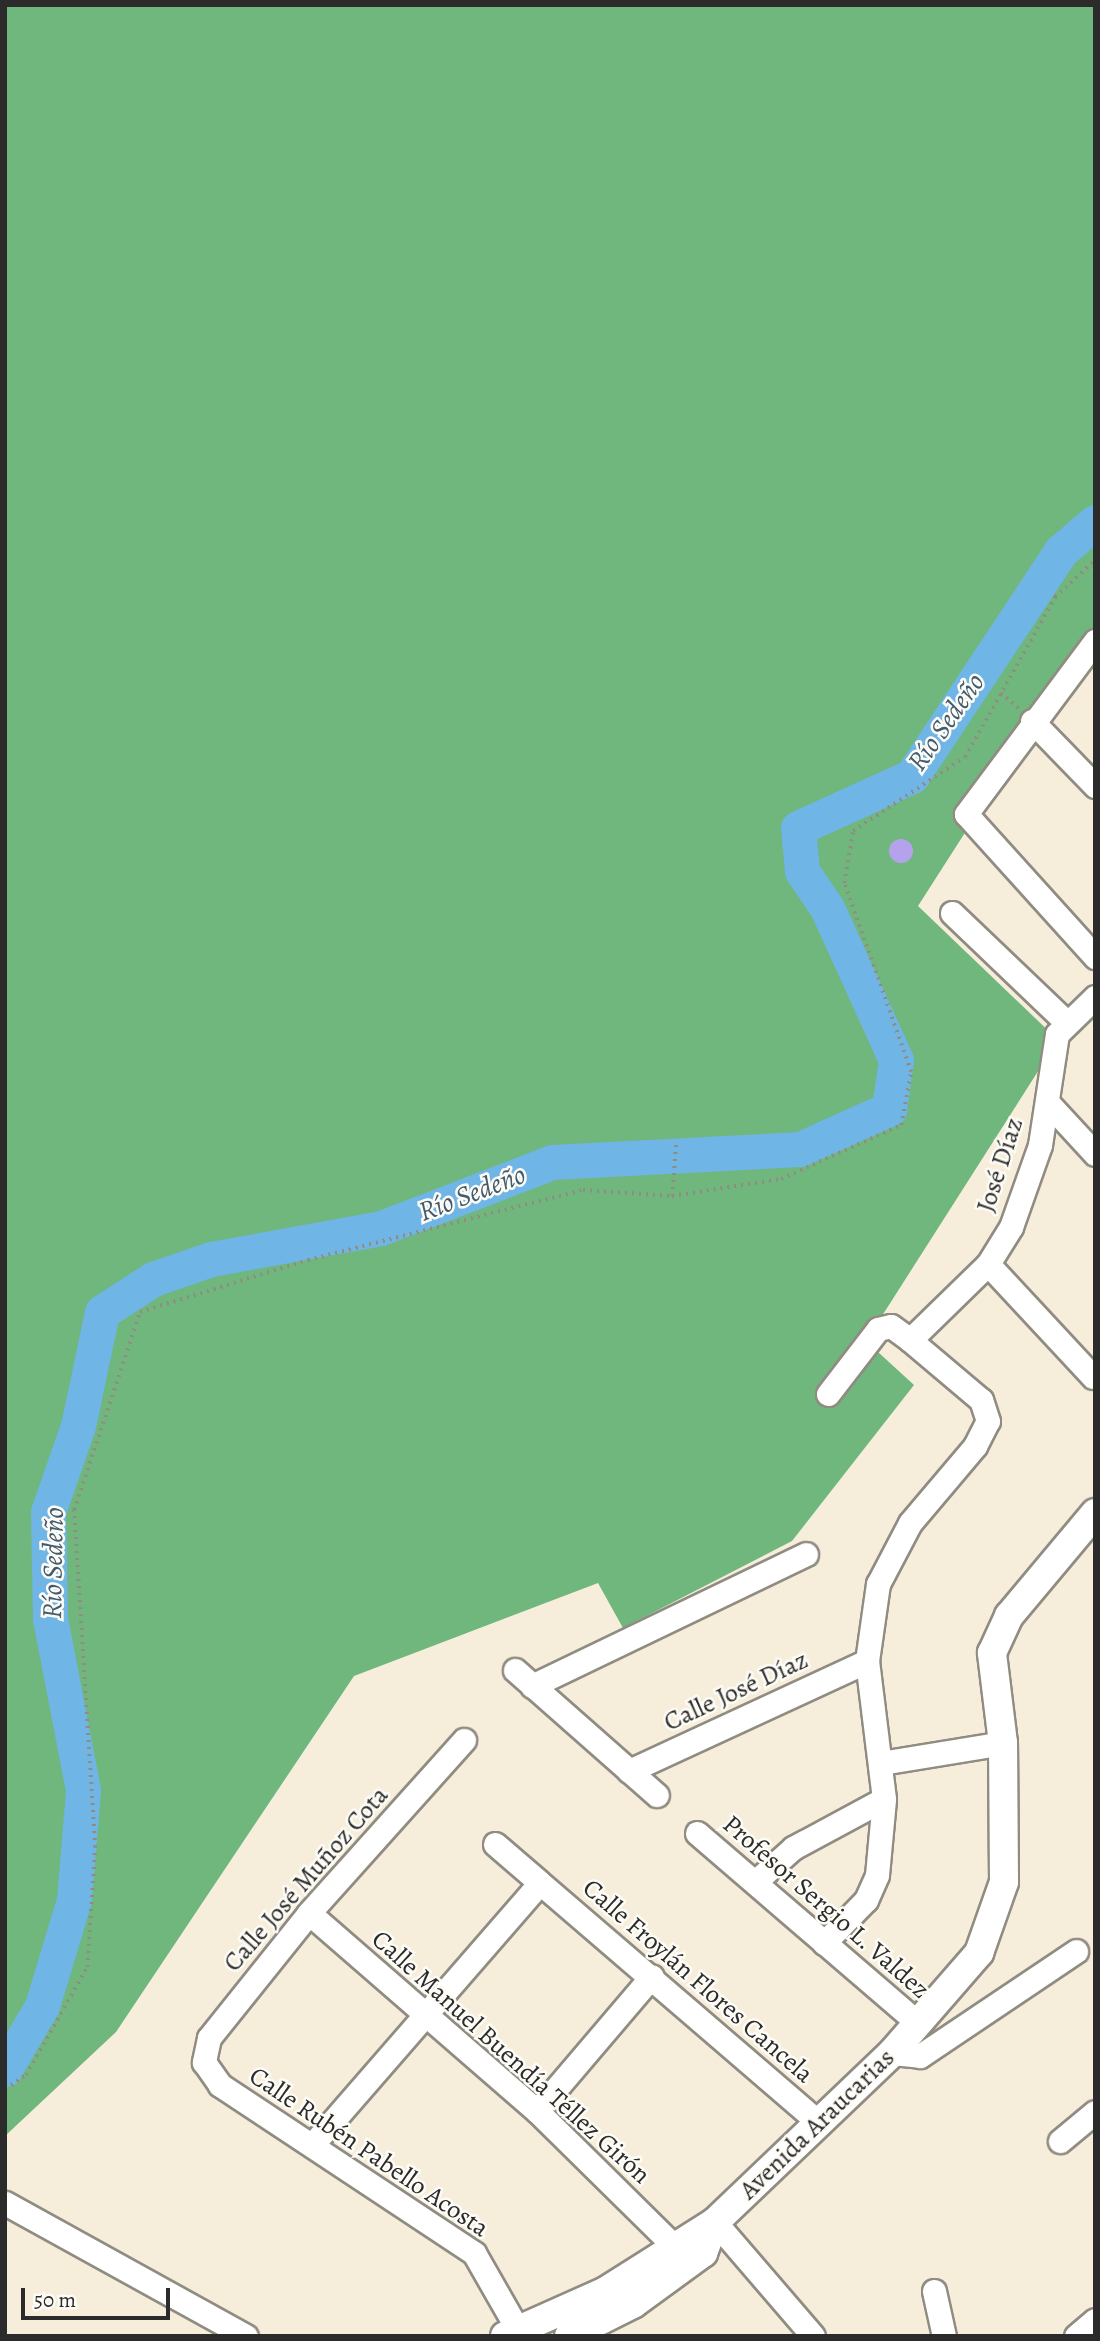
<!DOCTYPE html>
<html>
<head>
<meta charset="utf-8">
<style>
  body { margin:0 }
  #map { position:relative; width:1100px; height:2341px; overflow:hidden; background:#f6edda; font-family:Alegreya,serif }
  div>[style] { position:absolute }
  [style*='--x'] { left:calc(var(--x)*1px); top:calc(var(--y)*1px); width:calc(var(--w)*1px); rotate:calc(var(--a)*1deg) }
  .forest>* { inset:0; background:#70b77d }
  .river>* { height:35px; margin:-17.5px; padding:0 17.5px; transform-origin:17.5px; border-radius:17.5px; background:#6fb5e6 }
  .building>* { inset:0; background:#b4a3ec }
  .round { border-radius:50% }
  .path>* { height:3.5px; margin-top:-1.75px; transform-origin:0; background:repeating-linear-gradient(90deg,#908c82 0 2px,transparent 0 7px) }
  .roads { filter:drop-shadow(2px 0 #908c82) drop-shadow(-2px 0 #908c82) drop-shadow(0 2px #908c82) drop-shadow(0 -2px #908c82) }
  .minor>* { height:23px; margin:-11.5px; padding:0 11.5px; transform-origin:11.5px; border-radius:11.5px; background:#fff }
  .tertiary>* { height:28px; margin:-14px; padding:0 14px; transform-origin:14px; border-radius:14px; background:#fff }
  span { translate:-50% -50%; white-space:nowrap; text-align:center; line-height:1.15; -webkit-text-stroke:5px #fdfcf7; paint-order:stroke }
  .street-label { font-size:26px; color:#2b2b2b }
  .water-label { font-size:28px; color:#435b6c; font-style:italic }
  .frame { position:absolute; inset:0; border:7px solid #2b2b2b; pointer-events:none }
  .scale { position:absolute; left:21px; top:2288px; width:149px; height:32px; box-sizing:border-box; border:4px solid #2b2b2b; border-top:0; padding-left:9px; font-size:21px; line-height:24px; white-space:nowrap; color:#2b2b2b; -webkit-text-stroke:5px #fdfcf7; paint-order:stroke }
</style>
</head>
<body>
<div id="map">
  <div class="forest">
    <div style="clip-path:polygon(5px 5px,1095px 5px,1095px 630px,918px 906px,1058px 1040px,866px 1341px,914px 1385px,792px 1541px,623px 1628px,598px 1583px,354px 1676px,116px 2032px,5px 2136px)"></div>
  </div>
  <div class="river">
    <div style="--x:5;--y:2069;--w:73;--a:-59.6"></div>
    <div style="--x:42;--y:2006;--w:111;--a:-73.2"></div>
    <div style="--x:74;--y:1900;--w:110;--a:-85.3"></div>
    <div style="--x:83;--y:1790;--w:174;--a:-100.9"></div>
    <div style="--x:50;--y:1619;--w:107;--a:-91.1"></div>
    <div style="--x:48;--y:1512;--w:91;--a:-70.8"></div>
    <div style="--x:78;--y:1426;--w:116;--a:-78.1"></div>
    <div style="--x:102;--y:1312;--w:61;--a:-32.9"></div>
    <div style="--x:153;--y:1279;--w:61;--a:-19"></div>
    <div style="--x:211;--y:1259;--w:173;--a:-10.3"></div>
    <div style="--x:381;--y:1228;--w:183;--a:-21.1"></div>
    <div style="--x:552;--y:1162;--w:248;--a:-3"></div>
    <div style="--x:800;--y:1149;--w:98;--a:-24.2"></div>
    <div style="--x:889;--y:1109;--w:49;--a:-81.9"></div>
    <div style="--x:896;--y:1060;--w:167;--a:-114.4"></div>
    <div style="--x:827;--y:908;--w:45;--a:-124"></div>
    <div style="--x:802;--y:871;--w:43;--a:-95.3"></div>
    <div style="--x:798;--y:828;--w:125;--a:-24.5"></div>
    <div style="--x:912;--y:776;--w:270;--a:-56.5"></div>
    <div style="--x:1061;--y:551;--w:45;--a:-40.5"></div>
  </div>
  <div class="building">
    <div class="round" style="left:889px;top:839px;width:24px;height:24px"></div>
  </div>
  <div class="path">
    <div style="--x:1001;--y:693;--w:23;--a:41"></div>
    <div style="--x:672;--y:1196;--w:53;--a:-85.7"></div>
    <div style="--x:5;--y:2089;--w:25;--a:-34"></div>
    <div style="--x:26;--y:2075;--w:124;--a:-60.5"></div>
    <div style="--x:87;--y:1967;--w:120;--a:-86.2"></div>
    <div style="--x:95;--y:1847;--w:338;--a:-93.6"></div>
    <div style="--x:74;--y:1510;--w:209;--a:-71.6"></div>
    <div style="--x:140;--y:1312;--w:176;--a:-17.2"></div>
    <div style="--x:308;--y:1260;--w:284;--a:-14.3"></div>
    <div style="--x:583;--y:1190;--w:89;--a:3.9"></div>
    <div style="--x:672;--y:1196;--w:110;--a:-8.9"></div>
    <div style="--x:781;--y:1179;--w:132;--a:-24.2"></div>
    <div style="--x:901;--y:1125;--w:54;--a:-79.3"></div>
    <div style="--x:911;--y:1072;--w:201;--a:-109.5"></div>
    <div style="--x:844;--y:883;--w:53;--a:-80.2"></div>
    <div style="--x:853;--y:831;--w:134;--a:-33.5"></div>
    <div style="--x:965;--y:757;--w:184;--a:-60.6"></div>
    <div style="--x:1055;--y:597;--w:54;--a:-42.8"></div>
  </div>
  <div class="roads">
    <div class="minor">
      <div style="--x:1095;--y:641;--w:216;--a:126.7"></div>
      <div style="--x:966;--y:814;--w:193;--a:47.9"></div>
      <div style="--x:1032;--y:721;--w:91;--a:45.9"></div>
      <div style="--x:952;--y:913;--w:158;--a:43.7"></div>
      <div style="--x:1048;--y:1103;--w:69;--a:47.3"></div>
      <div style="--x:988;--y:1264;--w:154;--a:47.1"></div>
      <div style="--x:828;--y:1394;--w:82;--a:-52.4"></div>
      <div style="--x:878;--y:1329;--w:13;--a:-13"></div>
      <div style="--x:891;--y:1326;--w:24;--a:36"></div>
      <div style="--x:515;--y:1670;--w:189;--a:41.4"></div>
      <div style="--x:532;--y:1686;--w:304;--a:-25.7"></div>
      <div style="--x:464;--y:1740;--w:232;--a:131.9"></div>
      <div style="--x:309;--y:1913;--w:160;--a:128.7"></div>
      <div style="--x:209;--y:2038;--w:25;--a:102"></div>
      <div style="--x:204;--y:2062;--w:28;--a:55"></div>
      <div style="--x:220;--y:2085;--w:305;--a:33.5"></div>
      <div style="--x:474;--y:2253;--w:89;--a:60.3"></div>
      <div style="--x:881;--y:1763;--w:124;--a:-9.3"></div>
      <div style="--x:629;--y:1771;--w:262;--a:-24.8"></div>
      <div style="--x:697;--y:1833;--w:293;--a:40.7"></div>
      <div style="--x:495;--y:1844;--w:428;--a:40.7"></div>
      <div style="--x:755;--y:1882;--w:51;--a:-41.8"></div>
      <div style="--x:793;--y:1848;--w:103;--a:-28.3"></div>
      <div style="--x:309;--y:1913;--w:302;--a:41"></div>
      <div style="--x:537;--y:2111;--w:191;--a:44.6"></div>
      <div style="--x:824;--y:1943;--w:60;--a:-45.7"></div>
      <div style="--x:866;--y:1900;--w:27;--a:-66"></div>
      <div style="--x:877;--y:1875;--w:76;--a:-84.7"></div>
      <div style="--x:884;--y:1799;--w:139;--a:-97"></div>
      <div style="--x:867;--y:1661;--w:78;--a:-81.9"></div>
      <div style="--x:878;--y:1584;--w:69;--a:-62.3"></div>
      <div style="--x:910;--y:1523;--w:101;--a:-49.8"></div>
      <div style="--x:975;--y:1446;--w:28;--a:-63"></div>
      <div style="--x:988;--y:1421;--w:22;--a:-108"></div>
      <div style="--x:981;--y:1400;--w:93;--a:-139.8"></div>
      <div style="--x:910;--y:1340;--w:109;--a:-44.3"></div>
      <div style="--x:988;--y:1264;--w:44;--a:-58.1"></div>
      <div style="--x:1011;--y:1227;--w:87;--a:-70.5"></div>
      <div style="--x:1040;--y:1145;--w:112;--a:-81.3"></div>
      <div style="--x:1057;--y:1034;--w:53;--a:-44.2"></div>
      <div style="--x:892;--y:2053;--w:28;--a:6"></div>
      <div style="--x:920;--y:2056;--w:188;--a:-33.9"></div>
      <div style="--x:537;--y:2111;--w:177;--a:-49.6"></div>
      <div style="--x:1060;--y:2141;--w:45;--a:-39.6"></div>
      <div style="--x:312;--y:2145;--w:347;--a:-49"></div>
      <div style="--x:5;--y:2203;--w:275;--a:28.9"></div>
      <div style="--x:715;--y:2222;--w:150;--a:49.3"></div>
      <div style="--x:934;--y:2291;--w:46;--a:77.5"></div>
      <div style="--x:1076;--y:2336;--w:25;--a:-40"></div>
    </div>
    <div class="tertiary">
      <div style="--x:505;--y:2336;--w:108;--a:-24"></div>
      <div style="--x:604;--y:2292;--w:131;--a:-32.2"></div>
      <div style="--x:715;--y:2222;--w:245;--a:-43.7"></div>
      <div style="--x:892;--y:2053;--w:133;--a:-49"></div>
      <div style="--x:979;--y:1953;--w:75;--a:-70.6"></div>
      <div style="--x:1004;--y:1882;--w:139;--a:-90.4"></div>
      <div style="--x:1003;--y:1743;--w:91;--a:-97"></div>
      <div style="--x:992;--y:1653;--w:41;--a:-65.3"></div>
      <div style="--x:1009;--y:1616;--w:134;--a:-50.1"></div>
      <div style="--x:569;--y:2336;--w:72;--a:-26.6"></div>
      <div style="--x:633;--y:2304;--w:87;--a:-36.1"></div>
      <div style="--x:703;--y:2253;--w:33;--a:-69"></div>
    </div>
  </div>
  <div class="street-label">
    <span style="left:1000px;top:1165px;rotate:-72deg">José Díaz</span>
    <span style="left:736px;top:1691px;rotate:-25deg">Calle José Díaz</span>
    <span style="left:306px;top:1879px;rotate:-49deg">Calle José Muñoz Cota</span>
    <span style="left:826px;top:1907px;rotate:41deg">Profesor Sergio L. Valdez</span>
    <span style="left:698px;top:1981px;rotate:41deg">Calle Froylán Flores Cancela</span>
    <span style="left:511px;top:2057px;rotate:42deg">Calle Manuel Buendía Téllez Girón</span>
    <span style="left:817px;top:2124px;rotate:-44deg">Avenida Araucarias</span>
    <span style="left:369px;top:2152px;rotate:34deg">Calle Rubén Pabello Acosta</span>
  </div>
  <div class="water-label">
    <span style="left:946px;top:722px;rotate:-55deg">Río Sedeño</span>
    <span style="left:472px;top:1193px;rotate:-21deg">Río Sedeño</span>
    <span style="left:53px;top:1563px;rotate:-89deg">Río Sedeño</span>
  </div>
  <div class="frame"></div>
  <div class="scale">50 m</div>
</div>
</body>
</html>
